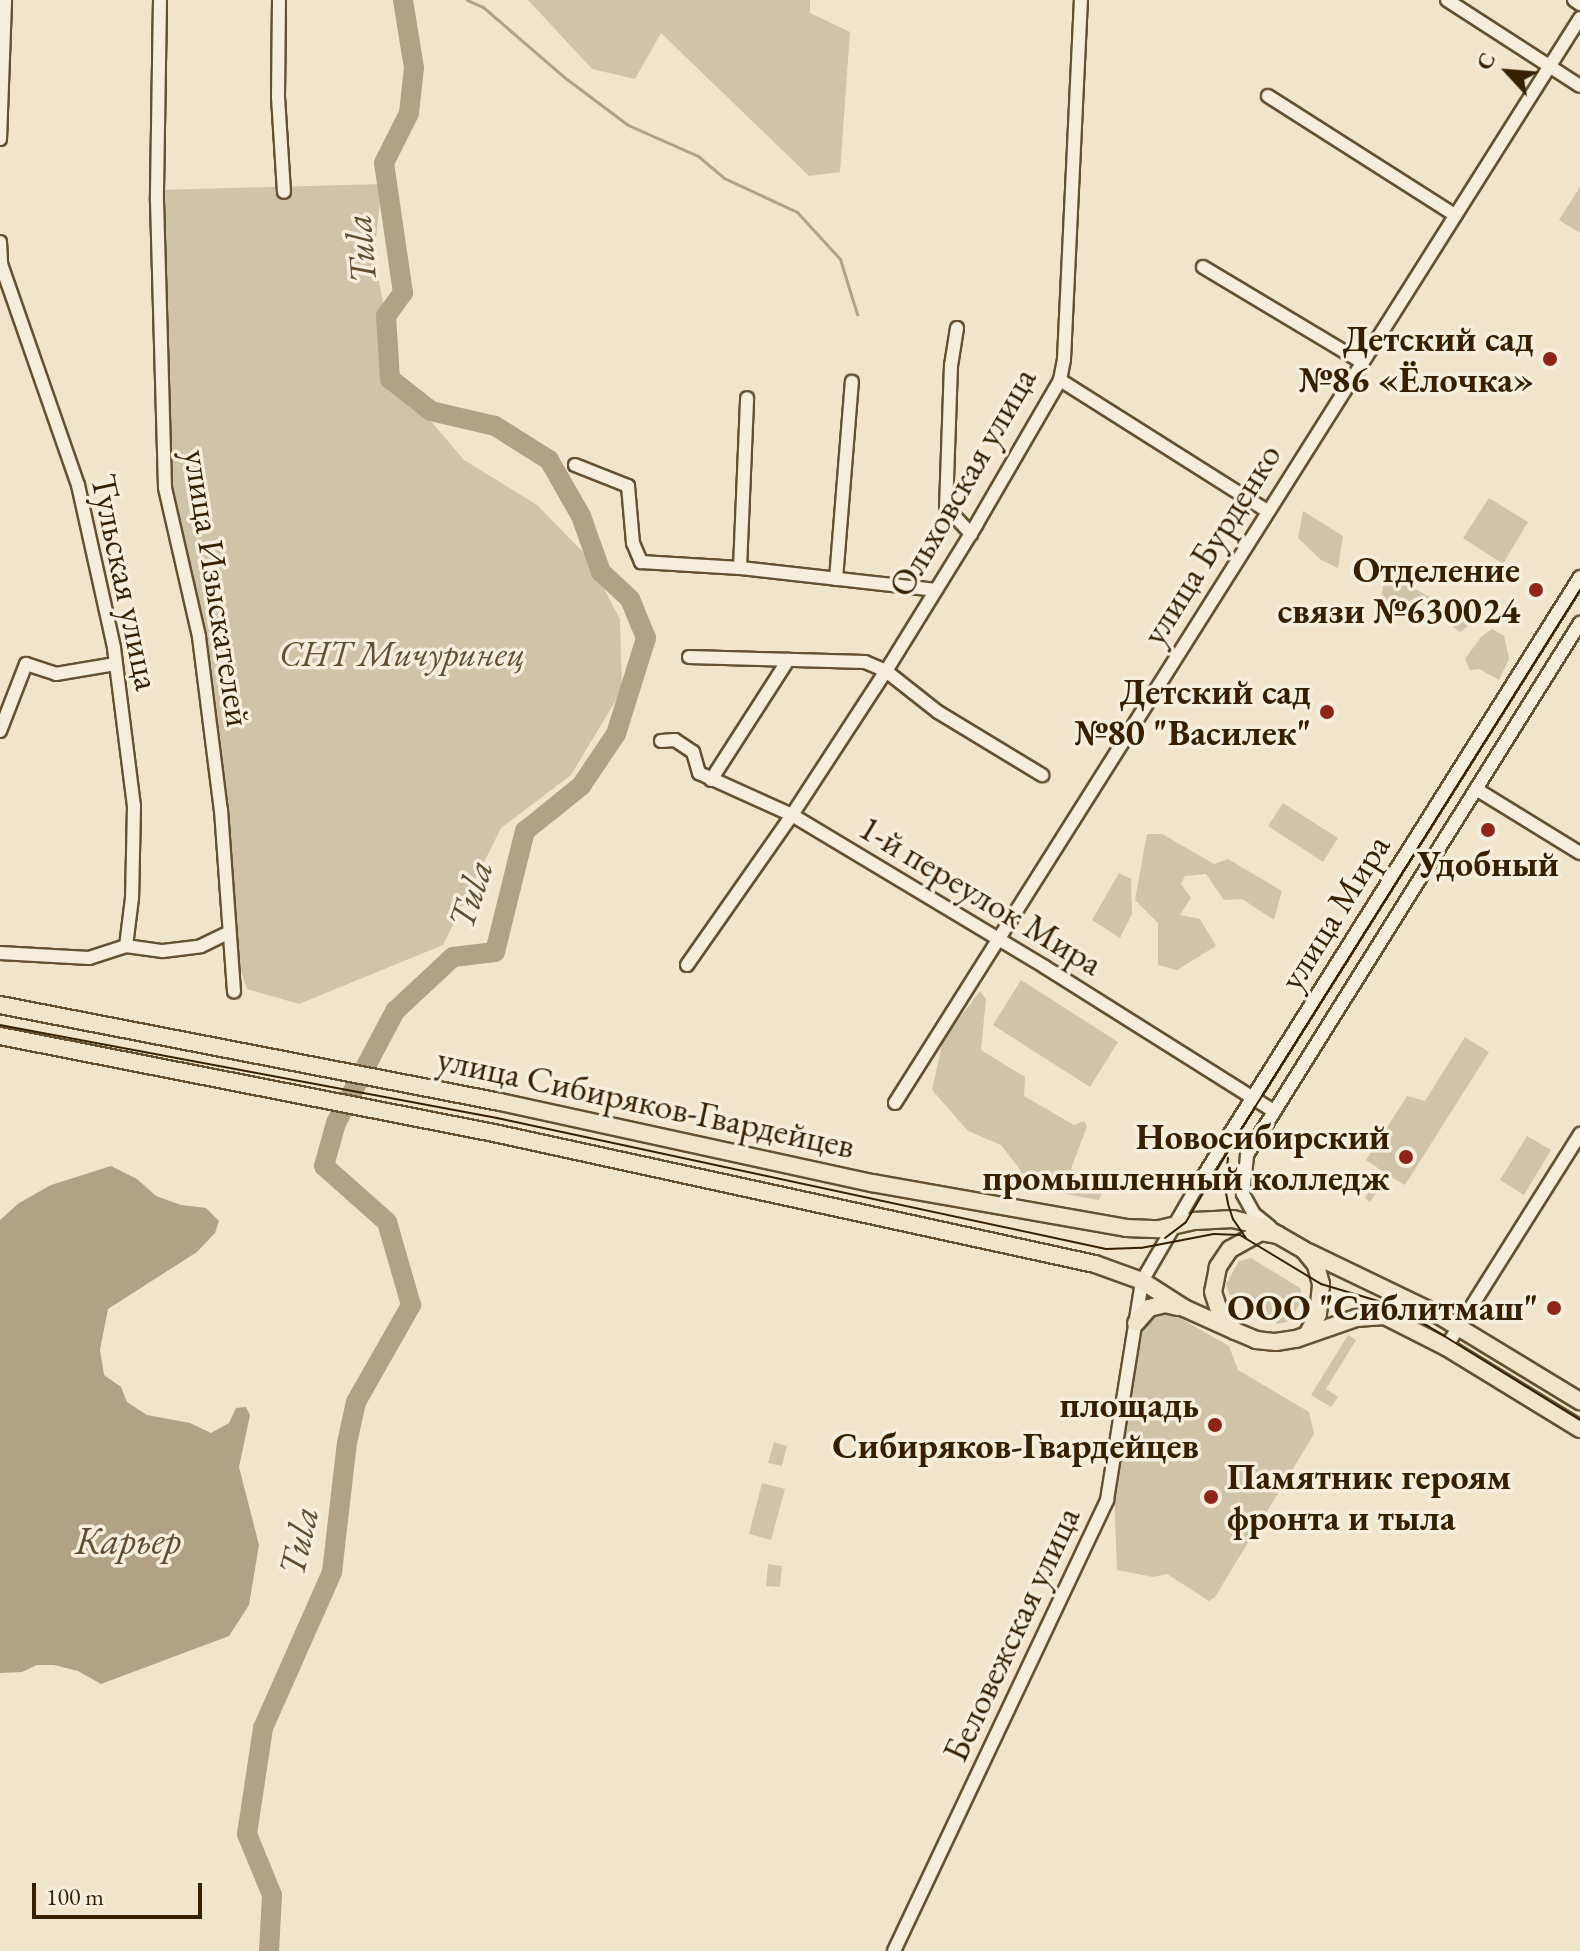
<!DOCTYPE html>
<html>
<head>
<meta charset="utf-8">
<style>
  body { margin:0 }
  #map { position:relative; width:1580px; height:1951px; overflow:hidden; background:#f0e5ca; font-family:"EB Garamond",serif }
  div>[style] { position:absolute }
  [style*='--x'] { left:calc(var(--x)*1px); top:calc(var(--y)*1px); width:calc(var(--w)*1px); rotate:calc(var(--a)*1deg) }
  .green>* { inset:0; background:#d0c4a8 }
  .water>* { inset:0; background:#b1a285 }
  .stream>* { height:3px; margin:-1.5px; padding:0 1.5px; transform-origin:1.5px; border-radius:1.5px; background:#b1a285 }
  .river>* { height:20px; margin:-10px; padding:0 10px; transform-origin:10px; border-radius:10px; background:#b1a285 }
  .roads { filter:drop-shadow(2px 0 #645132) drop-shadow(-2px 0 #645132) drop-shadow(0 2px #645132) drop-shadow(0 -2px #645132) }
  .minor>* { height:12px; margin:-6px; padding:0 6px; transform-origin:6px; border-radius:6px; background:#f5eedd }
  .major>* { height:16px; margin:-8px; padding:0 8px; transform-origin:8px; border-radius:8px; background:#f0e5ca }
  .tram>* { height:2px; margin:-1px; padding:0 1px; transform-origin:1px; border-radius:1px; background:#362000 }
  .dots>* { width:22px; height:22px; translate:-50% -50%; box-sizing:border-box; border:4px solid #f5eedd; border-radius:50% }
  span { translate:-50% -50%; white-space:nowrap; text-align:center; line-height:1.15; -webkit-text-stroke:7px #f5eedd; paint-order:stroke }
  .poi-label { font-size:36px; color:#362000; font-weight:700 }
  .right { translate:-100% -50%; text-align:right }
  .left { translate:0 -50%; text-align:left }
  .street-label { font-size:36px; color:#362000 }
  .park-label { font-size:36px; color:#645132; font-style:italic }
  .water-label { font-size:38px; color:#614e2f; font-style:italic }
  .north { position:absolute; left:1468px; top:32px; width:80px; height:80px; -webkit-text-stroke:6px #f5eedd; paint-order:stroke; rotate:296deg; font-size:22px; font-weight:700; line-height:32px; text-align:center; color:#362000 }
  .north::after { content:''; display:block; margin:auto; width:28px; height:36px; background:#362000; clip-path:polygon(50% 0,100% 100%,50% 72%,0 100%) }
  .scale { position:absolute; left:32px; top:1883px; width:170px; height:36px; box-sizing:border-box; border:4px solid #362000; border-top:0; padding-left:10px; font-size:24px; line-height:28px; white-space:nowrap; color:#362000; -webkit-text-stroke:6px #f5eedd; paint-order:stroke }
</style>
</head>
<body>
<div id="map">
  <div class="green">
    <div style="clip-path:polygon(528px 0,810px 0,810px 13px,850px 32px,840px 172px,809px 176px,661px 33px,635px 79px,592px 69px)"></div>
    <div style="clip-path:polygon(382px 184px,374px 257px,400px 385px,464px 460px,537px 505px,587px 556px,620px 619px,622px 690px,571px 775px,501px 828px,443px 945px,299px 1004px,247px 989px,228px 931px,199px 637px,173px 490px,157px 190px)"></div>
    <div style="clip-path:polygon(1580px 187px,1580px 233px,1559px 220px)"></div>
    <div style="clip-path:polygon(1489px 498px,1528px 522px,1503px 564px,1463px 538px)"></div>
    <div style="clip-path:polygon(1303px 511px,1343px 536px,1338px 568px,1321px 560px,1298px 538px)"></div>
    <div style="clip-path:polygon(1385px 572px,1474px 622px,1460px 632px,1415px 598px,1399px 608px,1381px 600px)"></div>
    <div style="clip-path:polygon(1492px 629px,1504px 636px,1509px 659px,1499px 680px,1479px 669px,1470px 670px,1465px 659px,1481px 637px)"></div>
    <div style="clip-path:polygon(1283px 803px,1338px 838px,1323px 862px,1268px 826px)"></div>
    <div style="clip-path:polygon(1147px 834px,1162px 834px,1214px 864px,1228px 859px,1282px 891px,1274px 920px,1242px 899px,1224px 900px,1206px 874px,1185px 876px,1181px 884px,1191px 898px,1180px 915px,1200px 919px,1216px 946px,1177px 970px,1158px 965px,1158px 923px,1135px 900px)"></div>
    <div style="clip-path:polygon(1119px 873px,1131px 879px,1132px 914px,1120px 938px,1092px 920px)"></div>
    <div style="clip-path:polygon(1021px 980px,1118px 1042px,1090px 1087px,993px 1025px)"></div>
    <div style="clip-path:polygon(980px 991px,986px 999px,981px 1050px,1025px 1077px,1024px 1096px,1074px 1125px,1084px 1121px,1087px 1126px,1071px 1169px,1102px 1192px,1099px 1200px,991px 1181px,1021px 1171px,1001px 1145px,968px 1131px,932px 1090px,943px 1040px)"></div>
    <div style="clip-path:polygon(1465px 1037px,1489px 1052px,1405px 1185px,1388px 1175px,1370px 1202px,1365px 1198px,1382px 1171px,1366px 1160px,1407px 1096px,1425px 1101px)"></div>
    <div style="clip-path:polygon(1527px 1136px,1551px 1150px,1524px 1195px,1500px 1180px)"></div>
    <div style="clip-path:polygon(1251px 1258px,1300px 1288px,1303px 1298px,1290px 1321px,1278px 1324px,1229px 1294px,1226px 1284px,1239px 1261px)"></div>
    <div style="clip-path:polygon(1154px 1310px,1166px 1310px,1229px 1346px,1238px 1370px,1309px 1412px,1314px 1434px,1215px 1597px,1209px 1601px,1167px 1574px,1153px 1577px,1117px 1570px,1114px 1492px,1140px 1326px)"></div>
    <div style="clip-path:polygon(1348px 1335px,1356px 1340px,1326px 1389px,1338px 1397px,1331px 1407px,1311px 1395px)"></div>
    <div style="clip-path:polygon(774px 1442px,787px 1446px,782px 1466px,768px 1463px)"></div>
    <div style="clip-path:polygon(762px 1483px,785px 1489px,771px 1540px,749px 1534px)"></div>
    <div style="clip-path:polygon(768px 1564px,782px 1566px,780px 1587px,766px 1586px)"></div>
  </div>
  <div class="water">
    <div style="clip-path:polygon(111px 1166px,137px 1179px,156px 1196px,181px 1205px,206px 1208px,219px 1221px,215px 1233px,197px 1252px,108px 1309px,100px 1350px,104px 1375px,121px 1387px,127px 1402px,147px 1415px,190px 1423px,211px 1433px,229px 1423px,236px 1408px,246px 1407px,250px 1415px,239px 1467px,259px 1545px,249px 1605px,229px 1636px,101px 1684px,78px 1671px,54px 1665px,37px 1665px,22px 1672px,0 1673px,0 1220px,19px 1203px,51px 1185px)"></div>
  </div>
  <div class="stream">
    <div style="--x:467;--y:0;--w:17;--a:24"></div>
    <div style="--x:483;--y:7;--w:107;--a:40.8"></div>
    <div style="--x:564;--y:77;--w:80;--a:36.9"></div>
    <div style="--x:628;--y:125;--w:77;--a:23.9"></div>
    <div style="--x:698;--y:156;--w:34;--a:40"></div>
    <div style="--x:724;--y:178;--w:81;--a:25"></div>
    <div style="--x:797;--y:212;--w:64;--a:47.5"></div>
    <div style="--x:840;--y:259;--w:58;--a:72.8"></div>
  </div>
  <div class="river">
    <div style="--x:269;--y:1951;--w:56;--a:-86.9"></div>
    <div style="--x:272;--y:1895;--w:66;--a:-112.3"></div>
    <div style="--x:247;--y:1834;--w:107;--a:-81.4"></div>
    <div style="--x:263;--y:1728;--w:171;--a:-66.1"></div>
    <div style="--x:332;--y:1572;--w:130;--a:-83.4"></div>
    <div style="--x:347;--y:1443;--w:42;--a:-77.6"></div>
    <div style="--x:356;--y:1402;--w:112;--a:-60.4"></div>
    <div style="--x:411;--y:1305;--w:86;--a:-106.1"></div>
    <div style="--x:387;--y:1222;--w:84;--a:-138.4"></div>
    <div style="--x:324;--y:1166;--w:45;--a:-74.4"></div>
    <div style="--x:336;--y:1123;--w:127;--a:-62.2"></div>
    <div style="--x:395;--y:1011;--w:79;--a:-43"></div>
    <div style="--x:453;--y:957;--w:42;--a:-6.8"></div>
    <div style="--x:495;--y:952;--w:125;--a:-76.1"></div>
    <div style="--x:525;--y:831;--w:72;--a:-38.8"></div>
    <div style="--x:581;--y:786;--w:63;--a:-56.1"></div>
    <div style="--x:616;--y:734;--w:101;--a:-72.6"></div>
    <div style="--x:646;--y:638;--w:42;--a:-112.3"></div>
    <div style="--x:630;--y:599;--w:40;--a:-137"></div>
    <div style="--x:601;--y:572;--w:59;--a:-109.7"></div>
    <div style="--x:581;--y:516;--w:64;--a:-119.7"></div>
    <div style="--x:549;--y:460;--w:64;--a:-147.8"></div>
    <div style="--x:495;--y:426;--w:66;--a:-166.8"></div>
    <div style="--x:431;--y:411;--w:52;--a:-142"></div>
    <div style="--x:390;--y:379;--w:63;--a:-93.6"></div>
    <div style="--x:386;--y:316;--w:29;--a:-54"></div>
    <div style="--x:403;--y:293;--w:131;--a:-98.3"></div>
    <div style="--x:384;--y:163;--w:56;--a:-63.4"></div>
    <div style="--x:409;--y:113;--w:45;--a:-83.7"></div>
    <div style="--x:414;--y:68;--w:69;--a:-99.2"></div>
  </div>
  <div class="roads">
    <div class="minor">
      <div style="--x:160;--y:0;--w:201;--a:90.9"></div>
      <div style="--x:157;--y:201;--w:287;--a:88.4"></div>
      <div style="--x:165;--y:488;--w:153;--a:77.1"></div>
      <div style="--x:199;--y:637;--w:174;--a:82.8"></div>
      <div style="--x:221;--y:810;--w:182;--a:85.9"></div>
      <div style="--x:279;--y:0;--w:97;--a:90.6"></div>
      <div style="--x:278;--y:97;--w:95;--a:86.4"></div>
      <div style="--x:1447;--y:0;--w:158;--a:32.9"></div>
      <div style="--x:1574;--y:0;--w:7;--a:34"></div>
      <div style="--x:1268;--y:96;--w:222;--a:32.5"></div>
      <div style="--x:0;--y:139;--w:139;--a:-87.9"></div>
      <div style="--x:0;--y:242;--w:22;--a:87"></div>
      <div style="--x:1;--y:264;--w:234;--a:70.8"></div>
      <div style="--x:78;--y:485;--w:167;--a:77.5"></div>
      <div style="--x:114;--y:648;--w:159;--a:82.8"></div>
      <div style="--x:134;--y:806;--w:92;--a:91.2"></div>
      <div style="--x:132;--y:898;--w:48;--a:97.1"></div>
      <div style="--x:1203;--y:267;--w:185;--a:30.9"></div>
      <div style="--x:957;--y:328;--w:37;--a:99"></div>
      <div style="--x:951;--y:365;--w:142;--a:92"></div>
      <div style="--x:946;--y:507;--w:37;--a:47"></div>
      <div style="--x:1060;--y:380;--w:245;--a:32.3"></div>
      <div style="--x:575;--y:465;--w:57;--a:21.6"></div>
      <div style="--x:628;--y:486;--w:57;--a:85"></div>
      <div style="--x:633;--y:543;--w:21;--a:67"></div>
      <div style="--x:641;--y:562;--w:99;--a:3.5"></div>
      <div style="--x:740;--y:568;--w:196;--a:6.4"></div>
      <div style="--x:740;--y:568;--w:170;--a:-87.6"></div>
      <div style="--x:836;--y:579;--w:198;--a:-85.4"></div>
      <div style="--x:689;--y:657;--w:176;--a:1.6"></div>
      <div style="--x:865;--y:662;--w:23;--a:23"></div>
      <div style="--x:886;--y:671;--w:66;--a:38.3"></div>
      <div style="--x:938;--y:712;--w:122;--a:31.2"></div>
      <div style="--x:0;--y:731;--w:72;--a:-68.8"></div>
      <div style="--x:26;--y:664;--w:32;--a:18"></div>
      <div style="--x:56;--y:674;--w:60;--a:-9.6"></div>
      <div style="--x:661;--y:741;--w:14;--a:-4"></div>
      <div style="--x:675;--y:740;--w:22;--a:34"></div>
      <div style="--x:693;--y:752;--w:22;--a:74"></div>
      <div style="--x:699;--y:773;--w:102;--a:24.3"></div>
      <div style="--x:792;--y:815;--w:295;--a:31"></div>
      <div style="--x:1045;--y:967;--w:271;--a:32.2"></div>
      <div style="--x:711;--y:780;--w:143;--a:-57.3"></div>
      <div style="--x:1476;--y:789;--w:122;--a:31.6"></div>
      <div style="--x:0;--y:953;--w:89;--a:3.2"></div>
      <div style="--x:89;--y:958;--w:39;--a:-18"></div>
      <div style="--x:126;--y:946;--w:37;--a:8"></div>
      <div style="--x:163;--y:951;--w:38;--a:-7"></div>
      <div style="--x:201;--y:946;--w:30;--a:-26"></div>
      <div style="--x:687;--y:965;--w:183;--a:-55"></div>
      <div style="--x:792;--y:815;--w:172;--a:-56.9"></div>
      <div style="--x:886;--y:671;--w:172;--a:-58.3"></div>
      <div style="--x:976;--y:525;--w:168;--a:-59.9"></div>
      <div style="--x:1060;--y:380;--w:21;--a:-79"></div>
      <div style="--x:1064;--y:359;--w:359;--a:-87.3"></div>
      <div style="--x:895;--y:1103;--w:1283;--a:-57.73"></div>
      <div style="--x:1270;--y:1227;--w:21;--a:-141"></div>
      <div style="--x:1254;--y:1214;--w:23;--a:-119"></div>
      <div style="--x:1243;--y:1194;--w:39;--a:-84"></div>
      <div style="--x:1247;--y:1155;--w:628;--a:-57.96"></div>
      <div style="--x:1446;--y:1347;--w:252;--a:-57.8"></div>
      <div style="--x:894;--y:1951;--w:499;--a:-64.7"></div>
      <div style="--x:1107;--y:1500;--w:222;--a:-80.9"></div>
      <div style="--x:1142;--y:1281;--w:119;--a:-59.8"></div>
      <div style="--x:1202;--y:1178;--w:710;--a:-57.83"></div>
    </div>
    <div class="major">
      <div style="--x:0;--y:1005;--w:509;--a:10.98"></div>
      <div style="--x:500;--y:1102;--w:381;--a:12.3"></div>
      <div style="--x:872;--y:1183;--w:258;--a:10"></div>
      <div style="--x:1126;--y:1228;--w:33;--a:2"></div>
      <div style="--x:1159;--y:1229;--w:37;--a:-13"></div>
      <div style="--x:1195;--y:1221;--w:38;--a:-3"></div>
      <div style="--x:1233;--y:1219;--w:30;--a:14"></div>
      <div style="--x:1262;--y:1226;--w:18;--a:29"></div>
      <div style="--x:0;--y:1036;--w:503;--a:11.11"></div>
      <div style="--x:494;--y:1133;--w:615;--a:12.3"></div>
      <div style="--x:1095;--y:1264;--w:50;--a:19.9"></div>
      <div style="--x:1142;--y:1281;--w:50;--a:32.7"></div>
      <div style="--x:1184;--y:1308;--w:56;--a:24.3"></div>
      <div style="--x:1308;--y:1252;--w:141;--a:25.7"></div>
      <div style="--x:1435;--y:1313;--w:170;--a:31.3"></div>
      <div style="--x:1136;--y:1323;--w:20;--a:-49"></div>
      <div style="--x:1149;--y:1308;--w:16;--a:-14"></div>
      <div style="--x:1165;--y:1304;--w:13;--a:13"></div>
      <div style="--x:1308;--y:1333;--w:21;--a:-62"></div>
      <div style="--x:1318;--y:1314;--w:30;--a:-84"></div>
      <div style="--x:1321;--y:1284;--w:20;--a:-105"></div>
      <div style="--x:1316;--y:1265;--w:19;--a:-129"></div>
      <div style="--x:1304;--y:1250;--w:30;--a:-150"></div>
      <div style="--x:1278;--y:1235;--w:17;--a:-170"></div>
      <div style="--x:1261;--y:1232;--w:35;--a:151"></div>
      <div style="--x:1230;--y:1249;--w:22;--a:124"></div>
      <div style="--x:1218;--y:1267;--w:25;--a:101"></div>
      <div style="--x:1213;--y:1292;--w:25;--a:72"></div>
      <div style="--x:1221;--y:1316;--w:21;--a:47"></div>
      <div style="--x:1235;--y:1331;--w:23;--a:23"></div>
      <div style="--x:1256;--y:1340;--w:20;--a:6"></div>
      <div style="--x:1276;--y:1342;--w:20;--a:-9"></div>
      <div style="--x:1296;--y:1339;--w:64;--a:-19.3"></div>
      <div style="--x:1356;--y:1318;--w:29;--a:-4"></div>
      <div style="--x:1385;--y:1316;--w:68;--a:26.9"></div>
      <div style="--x:1446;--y:1347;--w:157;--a:31.5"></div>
    </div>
  </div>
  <div class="tram">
    <div style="--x:0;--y:1025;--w:506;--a:10.6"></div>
    <div style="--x:497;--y:1118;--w:623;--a:12.14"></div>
    <div style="--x:1106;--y:1249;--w:35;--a:-2"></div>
    <div style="--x:1141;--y:1248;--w:74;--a:-10.9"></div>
    <div style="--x:1214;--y:1234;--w:26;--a:2"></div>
    <div style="--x:1240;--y:1235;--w:95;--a:31.2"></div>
    <div style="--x:1321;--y:1284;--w:70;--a:16.6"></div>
    <div style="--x:1388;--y:1304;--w:46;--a:28.8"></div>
    <div style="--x:1428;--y:1326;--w:179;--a:31.7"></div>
    <div style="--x:1228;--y:1158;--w:30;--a:96"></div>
    <div style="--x:1225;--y:1188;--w:16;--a:79"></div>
    <div style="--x:1228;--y:1204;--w:16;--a:72"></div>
    <div style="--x:1233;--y:1219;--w:23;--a:56"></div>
    <div style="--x:1165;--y:1238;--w:26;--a:-37"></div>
    <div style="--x:1186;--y:1222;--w:106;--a:-59.3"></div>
    <div style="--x:1240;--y:1131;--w:639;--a:-57.85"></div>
  </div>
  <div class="dots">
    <div style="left:1550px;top:359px;background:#8f2418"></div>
    <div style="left:1536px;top:590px;background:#8f2418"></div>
    <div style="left:1327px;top:712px;background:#8f2418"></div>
    <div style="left:1488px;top:830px;background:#8f2418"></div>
    <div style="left:1406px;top:1157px;background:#8f2418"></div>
    <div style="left:1554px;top:1308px;background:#8f2418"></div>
    <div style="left:1215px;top:1425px;background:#8f2418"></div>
    <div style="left:1211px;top:1497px;background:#8f2418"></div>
  </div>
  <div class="poi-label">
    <span class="right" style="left:1534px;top:359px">Детский сад<br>№86 «Ёлочка»</span>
    <span class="right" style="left:1520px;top:590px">Отделение<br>связи №630024</span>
    <span class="right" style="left:1311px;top:712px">Детский сад<br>№80 "Василек"</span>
    <span style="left:1488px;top:864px">Удобный</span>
    <span class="right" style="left:1390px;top:1157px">Новосибирский<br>промышленный колледж</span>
    <span class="right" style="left:1538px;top:1308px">ООО "Сиблитмаш"</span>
    <span class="right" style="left:1199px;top:1425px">площадь<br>Сибиряков-Гвардейцев</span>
    <span class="left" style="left:1227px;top:1497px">Памятник героям<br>фронта и тыла</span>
  </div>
  <div class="street-label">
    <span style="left:962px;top:482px;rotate:-60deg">Ольховская улица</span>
    <span style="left:1211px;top:544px;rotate:-58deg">улица Бурденко</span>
    <span style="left:126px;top:582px;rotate:78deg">Тульская улица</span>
    <span style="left:218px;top:588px;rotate:81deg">улица Изыскателей</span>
    <span style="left:981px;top:895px;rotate:31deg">1-й переулок Мира</span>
    <span style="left:1334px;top:912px;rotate:-58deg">улица Мира</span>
    <span style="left:646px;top:1102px;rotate:12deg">улица Сибиряков-Гвардейцев</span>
    <span style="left:1011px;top:1634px;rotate:-65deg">Беловежская улица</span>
  </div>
  <div class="park-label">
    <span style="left:402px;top:654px">СНТ Мичуринец</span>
  </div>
  <div class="water-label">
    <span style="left:360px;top:249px;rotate:-95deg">Tula</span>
    <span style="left:470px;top:894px;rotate:-72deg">Tula</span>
    <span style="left:128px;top:1540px">Карьер</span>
    <span style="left:298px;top:1541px;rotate:-77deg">Tula</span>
  </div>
  <div class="north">С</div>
  <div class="scale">100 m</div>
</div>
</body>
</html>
